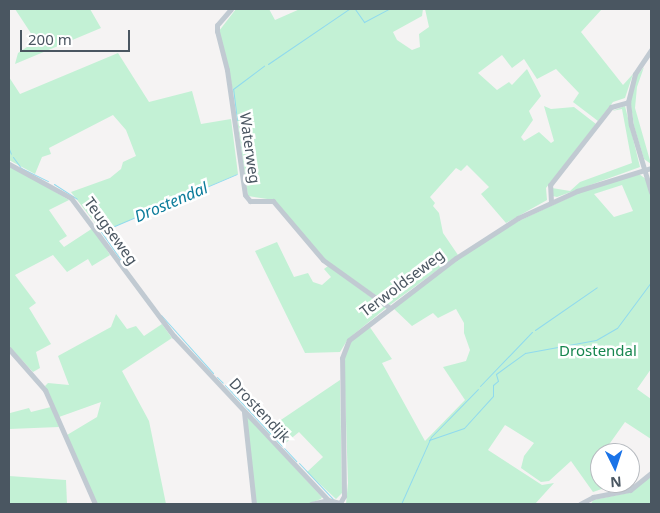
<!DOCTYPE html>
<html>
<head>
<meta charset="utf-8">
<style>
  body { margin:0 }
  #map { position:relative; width:660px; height:513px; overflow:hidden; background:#f5f3f3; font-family:"Noto Sans",sans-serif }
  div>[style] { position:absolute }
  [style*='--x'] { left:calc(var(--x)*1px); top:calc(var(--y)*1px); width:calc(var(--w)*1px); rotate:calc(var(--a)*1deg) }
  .green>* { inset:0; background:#c3f1d5 }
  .stream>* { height:1px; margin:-0.5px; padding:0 0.5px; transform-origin:0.5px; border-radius:0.5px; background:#90daee }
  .minor>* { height:5px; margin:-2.5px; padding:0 2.5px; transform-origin:2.5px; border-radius:2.5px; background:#c1cad2 }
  span { translate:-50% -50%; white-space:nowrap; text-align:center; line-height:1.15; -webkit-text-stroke:5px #fff; paint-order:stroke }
  .street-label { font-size:15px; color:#4a5661 }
  .park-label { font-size:15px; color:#17864f }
  .water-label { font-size:16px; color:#0c7c9b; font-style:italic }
  .frame { position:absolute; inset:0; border:10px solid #4a5661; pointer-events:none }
  .north { position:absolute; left:590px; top:443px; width:50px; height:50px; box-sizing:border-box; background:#fff; border:1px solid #b7bbc0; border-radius:50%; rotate:176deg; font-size:14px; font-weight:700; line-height:20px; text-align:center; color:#4a5661 }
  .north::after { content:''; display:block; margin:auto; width:18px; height:22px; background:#1a73e8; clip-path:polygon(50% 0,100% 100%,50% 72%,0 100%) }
  .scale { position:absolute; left:20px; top:30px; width:110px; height:22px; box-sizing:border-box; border:2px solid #4a5661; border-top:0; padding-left:6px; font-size:15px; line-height:18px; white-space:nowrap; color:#4a5661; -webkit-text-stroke:4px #fff; paint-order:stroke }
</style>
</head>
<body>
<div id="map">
  <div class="green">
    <div style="clip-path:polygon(15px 9px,90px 9px,101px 28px,15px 64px,18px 53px,36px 41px)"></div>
    <div style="clip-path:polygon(236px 9px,269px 9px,275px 20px,300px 9px,423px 9px,422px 16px,393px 32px,397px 40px,412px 50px,420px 47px,419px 34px,429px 27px,425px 9px,602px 9px,581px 32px,623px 85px,633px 74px,625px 98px,613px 102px,598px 121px,573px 102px,579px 93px,556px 69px,537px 79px,524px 59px,512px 68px,502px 55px,478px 73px,497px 90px,509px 82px,512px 85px,527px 69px,541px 96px,529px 111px,533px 120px,521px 137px,524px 141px,539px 132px,551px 143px,554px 141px,544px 106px,551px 109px,574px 107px,596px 124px,546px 188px,547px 200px,506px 223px,481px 194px,489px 187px,467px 165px,461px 171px,456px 168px,430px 197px,435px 203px,433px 206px,439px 213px,443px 233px,458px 255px,390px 305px,325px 260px,274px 200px,248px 196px,233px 91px,219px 31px)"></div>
    <div style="clip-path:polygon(118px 53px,149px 102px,192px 91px,201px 124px,231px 119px,238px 174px,102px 232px,71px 192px,110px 178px,121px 169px,123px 162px,136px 156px,126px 130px,113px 115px,49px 148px,51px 154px,42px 157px,35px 174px,9px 160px,9px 77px,20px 94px)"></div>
    <div style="clip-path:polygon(644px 67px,637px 87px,635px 108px,651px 164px,644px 159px,634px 126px,630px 98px,636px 77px)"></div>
    <div style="clip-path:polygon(625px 106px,640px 167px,557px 197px,552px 196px,552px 188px,570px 191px,580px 182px,632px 163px,622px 109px,612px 111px)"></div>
    <div style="clip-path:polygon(9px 165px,69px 200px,49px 210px,67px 236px,59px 241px,64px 247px,93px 228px,110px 255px,92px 266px,88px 259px,67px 272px,53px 255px,15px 275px,36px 303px,29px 308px,51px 344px,36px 352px,40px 368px,33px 372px,9px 346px)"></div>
    <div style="clip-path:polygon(evenodd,639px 174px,646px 179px,651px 197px,651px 369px,637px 389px,651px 399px,651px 439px,625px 422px,603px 453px,600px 453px,600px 483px,619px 483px,593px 492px,571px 461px,549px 481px,541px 482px,521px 468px,524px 456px,534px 443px,505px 425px,488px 450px,542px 485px,554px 483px,535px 504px,346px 504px,348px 483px,344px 359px,347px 344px,369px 326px,392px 359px,382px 363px,425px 441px,465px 400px,443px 367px,466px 361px,470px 350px,464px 333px,464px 323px,456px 309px,438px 318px,433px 313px,412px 326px,392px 307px,434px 275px,506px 227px,581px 192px,639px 174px,622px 185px,633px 211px,614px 217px,594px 194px,622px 185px)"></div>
    <div style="clip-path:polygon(277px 242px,294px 277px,308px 273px,313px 282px,322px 285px,331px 277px,324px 269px,328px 266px,386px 308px,348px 339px,340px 352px,305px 353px,255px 251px)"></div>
    <div style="clip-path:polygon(116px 314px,127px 329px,136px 326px,144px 336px,162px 324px,172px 338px,122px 371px,149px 421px,166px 504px,97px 504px,67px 435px,97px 417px,101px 402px,59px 417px,45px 386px,48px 383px,69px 385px,58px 356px,111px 327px)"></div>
    <div style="clip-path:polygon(340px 380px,342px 493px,336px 499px,307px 472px,323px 457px,299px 432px,282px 446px,266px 430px)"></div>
    <div style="clip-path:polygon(51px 407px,59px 427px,9px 429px,9px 409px,10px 413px,29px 408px,31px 412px)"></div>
    <div style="clip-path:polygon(246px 415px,322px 497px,321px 499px,308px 504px,256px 504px)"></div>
    <div style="clip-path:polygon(9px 476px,66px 480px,67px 504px,9px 504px)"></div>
    <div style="clip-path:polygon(651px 476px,651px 504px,591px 504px,593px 500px,628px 493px)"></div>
  </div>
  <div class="stream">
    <div style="--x:355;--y:9;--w:16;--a:55"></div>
    <div style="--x:364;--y:22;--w:27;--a:-28"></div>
    <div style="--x:268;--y:64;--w:98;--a:-34.2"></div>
    <div style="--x:237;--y:120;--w:31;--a:-97"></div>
    <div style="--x:233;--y:89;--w:39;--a:-37"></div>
    <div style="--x:9;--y:149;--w:5;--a:68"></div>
    <div style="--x:13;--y:157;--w:14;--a:54"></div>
    <div style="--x:21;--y:168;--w:30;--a:26"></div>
    <div style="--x:54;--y:184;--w:27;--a:33"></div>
    <div style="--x:97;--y:226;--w:45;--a:54.9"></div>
    <div style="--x:105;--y:230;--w:143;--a:-23"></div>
    <div style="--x:161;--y:315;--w:78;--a:48.1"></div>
    <div style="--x:535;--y:330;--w:75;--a:-34.7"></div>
    <div style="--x:217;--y:377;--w:8;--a:45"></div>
    <div style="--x:225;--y:385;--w:83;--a:46.9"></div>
    <div style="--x:480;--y:386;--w:75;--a:-46.1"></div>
    <div style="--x:429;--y:440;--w:37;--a:-19"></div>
    <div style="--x:464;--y:428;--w:43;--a:-47.8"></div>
    <div style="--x:493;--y:396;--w:11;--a:-90"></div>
    <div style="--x:493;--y:385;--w:6;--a:-39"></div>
    <div style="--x:498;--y:381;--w:7;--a:-106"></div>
    <div style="--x:496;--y:374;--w:36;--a:-36"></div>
    <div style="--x:525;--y:353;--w:72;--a:-10.4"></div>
    <div style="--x:596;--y:340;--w:24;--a:-30"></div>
    <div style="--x:617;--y:328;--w:57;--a:-53.5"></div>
    <div style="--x:284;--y:448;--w:18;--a:47"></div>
    <div style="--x:299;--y:463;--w:50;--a:46.6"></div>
    <div style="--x:401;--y:504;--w:73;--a:-65.9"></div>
    <div style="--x:431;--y:437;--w:67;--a:-45.6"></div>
  </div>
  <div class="minor">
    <div style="--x:231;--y:9;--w:21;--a:131"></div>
    <div style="--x:217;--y:25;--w:6;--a:90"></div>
    <div style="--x:217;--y:31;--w:40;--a:75.6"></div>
    <div style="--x:227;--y:70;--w:126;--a:81.8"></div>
    <div style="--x:245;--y:195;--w:8;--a:50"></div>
    <div style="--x:250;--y:201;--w:23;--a:0"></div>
    <div style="--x:273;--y:201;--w:77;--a:49.7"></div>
    <div style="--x:323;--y:260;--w:82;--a:35.6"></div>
    <div style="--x:651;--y:50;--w:29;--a:124"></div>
    <div style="--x:635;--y:74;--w:29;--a:104"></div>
    <div style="--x:628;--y:102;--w:23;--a:83"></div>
    <div style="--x:631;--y:125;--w:70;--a:73.4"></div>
    <div style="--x:9;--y:164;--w:71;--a:28.7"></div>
    <div style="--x:71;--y:198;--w:172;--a:53.3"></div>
    <div style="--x:174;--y:336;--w:225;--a:46.8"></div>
    <div style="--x:551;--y:202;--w:17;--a:-93"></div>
    <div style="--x:550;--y:185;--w:99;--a:-52"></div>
    <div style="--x:611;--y:107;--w:18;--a:-16"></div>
    <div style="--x:9;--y:349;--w:55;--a:48.7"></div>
    <div style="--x:45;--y:390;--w:124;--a:66.3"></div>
    <div style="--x:244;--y:412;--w:93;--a:83.8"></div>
    <div style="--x:311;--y:504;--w:17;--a:-13"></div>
    <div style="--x:328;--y:500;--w:12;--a:14"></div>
    <div style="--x:340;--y:503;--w:8;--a:-60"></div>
    <div style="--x:344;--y:496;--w:138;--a:-90.8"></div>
    <div style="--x:342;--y:358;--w:19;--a:-69"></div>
    <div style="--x:349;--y:340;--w:135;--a:-37.5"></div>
    <div style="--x:456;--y:258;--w:74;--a:-32.8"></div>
    <div style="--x:518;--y:218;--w:65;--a:-24.6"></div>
    <div style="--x:577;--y:191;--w:77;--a:-17.3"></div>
    <div style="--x:580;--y:504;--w:15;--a:-28"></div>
    <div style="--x:593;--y:497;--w:38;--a:-11"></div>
    <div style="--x:630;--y:490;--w:27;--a:-39"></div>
  </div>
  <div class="street-label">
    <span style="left:250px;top:148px;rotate:82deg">Waterweg</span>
    <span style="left:111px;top:231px;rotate:54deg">Teugseweg</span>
    <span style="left:402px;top:283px;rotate:-37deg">Terwoldseweg</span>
    <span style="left:260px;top:410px;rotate:47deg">Drostendijk</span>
  </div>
  <div class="park-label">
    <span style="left:598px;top:351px">Drostendal</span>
  </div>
  <div class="water-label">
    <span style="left:171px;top:202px;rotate:-23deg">Drostendal</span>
  </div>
  <div class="frame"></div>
  <div class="north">N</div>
  <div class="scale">200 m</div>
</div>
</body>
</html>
